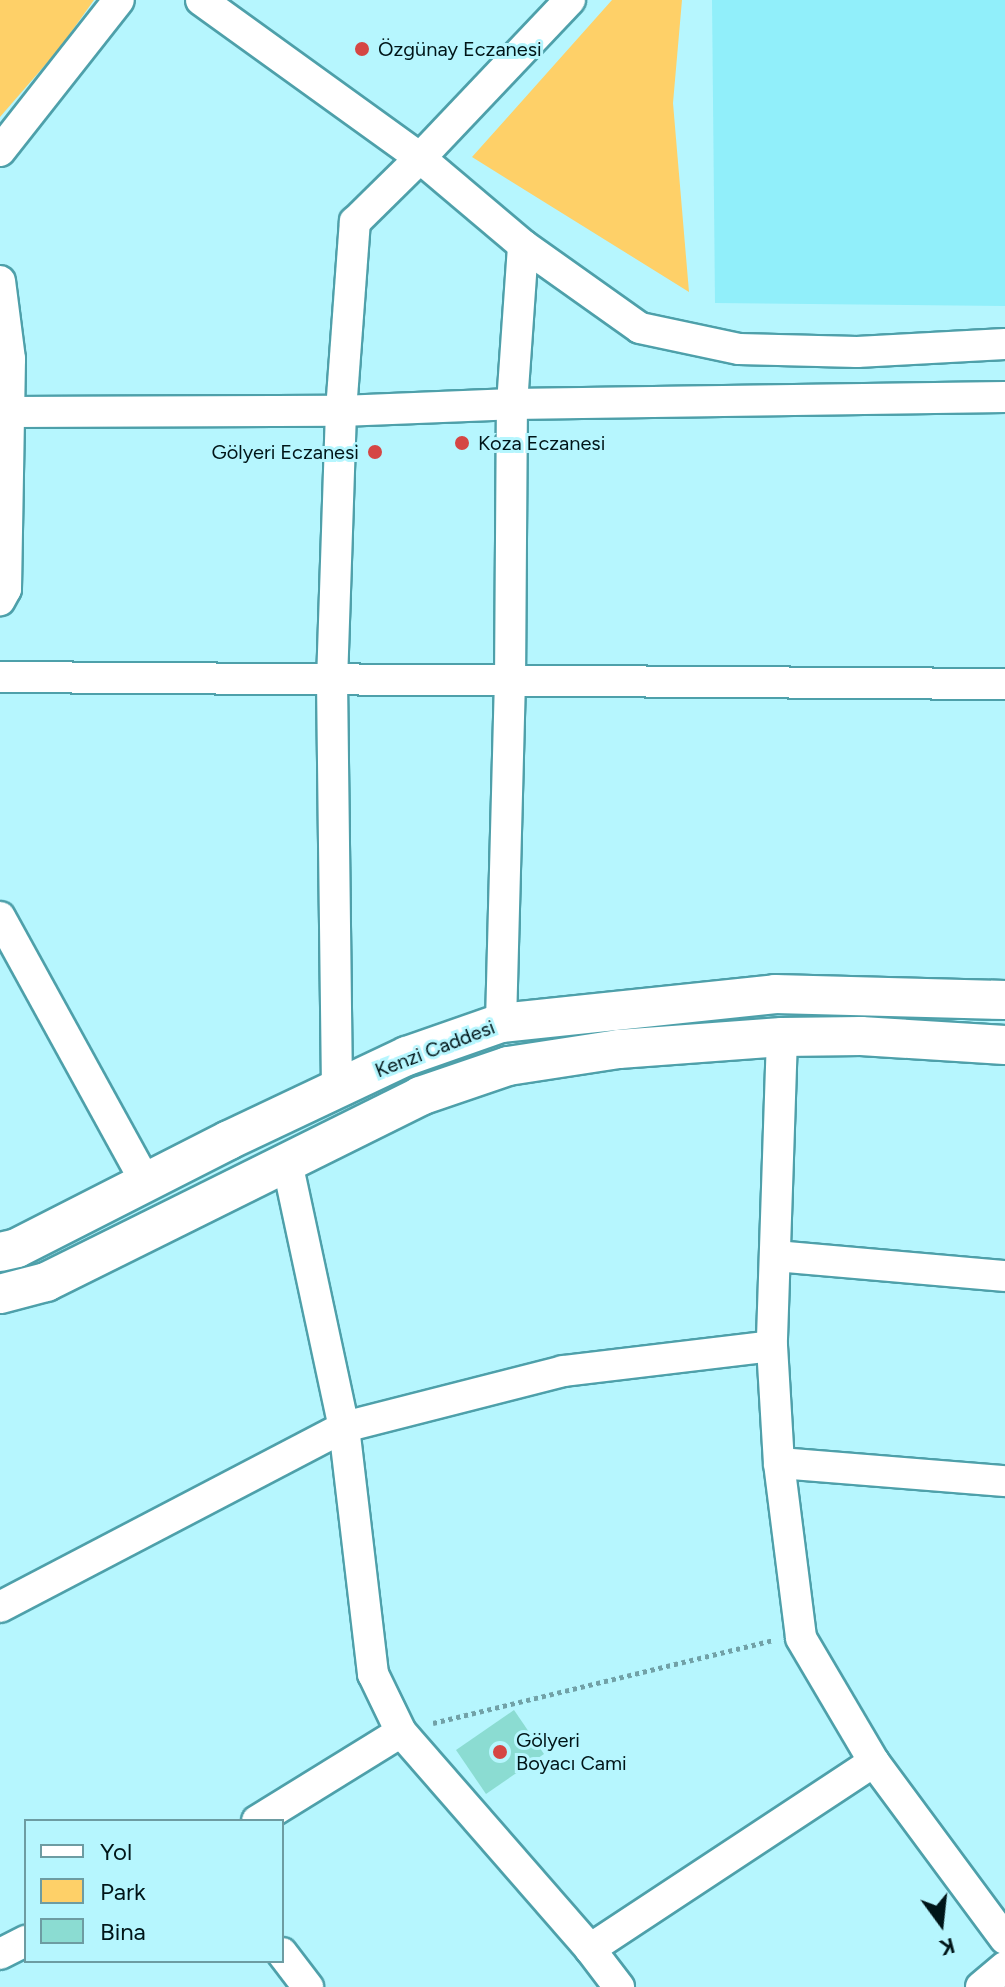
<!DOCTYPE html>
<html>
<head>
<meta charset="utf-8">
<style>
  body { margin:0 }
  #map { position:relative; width:1005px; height:1987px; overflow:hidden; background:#b6f6fe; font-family:Figtree,sans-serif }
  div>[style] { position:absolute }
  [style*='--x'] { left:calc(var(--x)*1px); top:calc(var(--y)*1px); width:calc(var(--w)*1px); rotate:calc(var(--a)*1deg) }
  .built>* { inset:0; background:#91effa }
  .green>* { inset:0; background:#fed068 }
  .building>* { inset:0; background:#8bdcd2 }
  .path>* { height:5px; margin-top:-2.5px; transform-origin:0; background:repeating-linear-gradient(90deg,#71a1a7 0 4px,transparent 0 8px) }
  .roads { filter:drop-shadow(2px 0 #4ea0aa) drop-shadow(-2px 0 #4ea0aa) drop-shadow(0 2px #4ea0aa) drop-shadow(0 -2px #4ea0aa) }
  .minor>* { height:30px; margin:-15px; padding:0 15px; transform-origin:15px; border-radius:15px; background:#fff }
  .major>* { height:38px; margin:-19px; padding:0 19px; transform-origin:19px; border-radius:19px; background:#fff }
  .dots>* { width:22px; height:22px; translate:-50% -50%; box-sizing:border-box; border:4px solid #b6f6fe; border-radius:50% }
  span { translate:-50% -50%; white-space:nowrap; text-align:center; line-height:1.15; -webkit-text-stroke:6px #b6f6fe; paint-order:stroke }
  .poi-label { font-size:20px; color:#001518 }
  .left { translate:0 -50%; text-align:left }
  .right { translate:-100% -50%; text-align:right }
  .street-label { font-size:20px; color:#001518 }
  .legend { position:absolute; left:24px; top:1819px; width:260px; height:144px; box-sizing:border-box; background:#b6f6fe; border:2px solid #6d9ca2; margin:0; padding:10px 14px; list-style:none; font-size:24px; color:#001518 }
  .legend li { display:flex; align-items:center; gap:16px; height:40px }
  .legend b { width:40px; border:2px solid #6d9ca2 }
  .north { position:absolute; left:901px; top:1883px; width:80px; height:80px; -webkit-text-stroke:6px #b6f6fe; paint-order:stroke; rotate:165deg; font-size:22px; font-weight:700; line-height:32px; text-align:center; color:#001518 }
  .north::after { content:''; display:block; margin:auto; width:28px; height:36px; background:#001518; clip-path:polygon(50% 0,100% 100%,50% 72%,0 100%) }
</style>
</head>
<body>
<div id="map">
  <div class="built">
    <div style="clip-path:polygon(712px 0,1005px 0,1005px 306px,715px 303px)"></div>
  </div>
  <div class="green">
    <div style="clip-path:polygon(0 0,94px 0,59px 49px,0 117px)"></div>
    <div style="clip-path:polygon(612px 0,682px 0,673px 103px,689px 292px,472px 157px)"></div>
  </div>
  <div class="building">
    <div style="clip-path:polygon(514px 1710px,544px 1754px,486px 1794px,456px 1750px)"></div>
  </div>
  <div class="path">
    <div style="--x:433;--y:1723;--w:350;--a:-13.7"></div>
  </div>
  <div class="roads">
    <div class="minor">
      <div style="--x:201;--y:0;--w:270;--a:35.8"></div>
      <div style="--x:420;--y:158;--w:135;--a:40.2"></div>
      <div style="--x:523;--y:245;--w:143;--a:35.4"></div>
      <div style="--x:640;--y:328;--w:101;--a:12"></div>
      <div style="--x:739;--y:349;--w:118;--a:1.5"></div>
      <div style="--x:857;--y:352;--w:148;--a:-3.1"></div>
      <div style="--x:0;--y:151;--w:192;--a:-51.8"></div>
      <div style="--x:0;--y:281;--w:79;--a:82.7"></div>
      <div style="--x:10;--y:359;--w:230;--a:91"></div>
      <div style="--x:6;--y:589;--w:13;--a:119"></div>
      <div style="--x:10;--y:412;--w:331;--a:-0.2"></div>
      <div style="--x:341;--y:411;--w:171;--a:-2.3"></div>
      <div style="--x:512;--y:404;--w:493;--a:-0.8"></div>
      <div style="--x:0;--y:677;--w:1005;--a:0.4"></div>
      <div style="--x:0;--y:917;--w:303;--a:61.2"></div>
      <div style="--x:501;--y:1023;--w:340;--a:-88.5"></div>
      <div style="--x:510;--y:683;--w:279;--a:-89.6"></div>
      <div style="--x:512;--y:404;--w:159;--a:-86"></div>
      <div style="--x:782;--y:1037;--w:309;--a:91.9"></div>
      <div style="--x:772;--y:1346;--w:117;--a:86.6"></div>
      <div style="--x:779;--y:1463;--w:176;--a:82.8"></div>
      <div style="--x:801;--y:1638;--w:144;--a:59.5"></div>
      <div style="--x:874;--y:1762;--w:220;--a:53.5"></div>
      <div style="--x:337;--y:1089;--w:407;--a:-90.7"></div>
      <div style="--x:332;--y:682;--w:271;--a:-88.1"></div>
      <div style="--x:341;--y:411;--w:190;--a:-85.8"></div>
      <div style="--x:355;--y:222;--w:91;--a:-44.6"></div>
      <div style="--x:420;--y:158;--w:218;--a:-46.5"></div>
      <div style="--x:287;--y:1162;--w:271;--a:77.9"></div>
      <div style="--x:344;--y:1427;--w:249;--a:83.3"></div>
      <div style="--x:373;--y:1674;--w:64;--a:64.2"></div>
      <div style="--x:401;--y:1732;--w:288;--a:48.9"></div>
      <div style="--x:590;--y:1949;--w:48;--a:52.7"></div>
      <div style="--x:776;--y:1256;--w:230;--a:5"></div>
      <div style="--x:779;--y:1463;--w:227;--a:4.6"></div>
      <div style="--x:0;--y:1607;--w:388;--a:-27.6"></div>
      <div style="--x:344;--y:1427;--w:226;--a:-14.3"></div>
      <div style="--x:563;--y:1371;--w:210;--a:-6.8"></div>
      <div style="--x:257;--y:1821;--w:169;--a:-31.7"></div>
      <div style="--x:590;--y:1949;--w:340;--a:-33.4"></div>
      <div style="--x:282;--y:1953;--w:43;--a:52.6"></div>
      <div style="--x:0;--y:1954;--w:29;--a:-27"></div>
      <div style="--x:981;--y:1987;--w:31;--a:-40"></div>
    </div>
    <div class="major">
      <div style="--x:0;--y:1252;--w:17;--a:-13"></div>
      <div style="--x:17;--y:1248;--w:238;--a:-27"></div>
      <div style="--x:229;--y:1140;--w:197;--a:-25.3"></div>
      <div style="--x:407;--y:1056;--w:100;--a:-19.3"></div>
      <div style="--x:501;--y:1023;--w:276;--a:-6"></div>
      <div style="--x:775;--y:994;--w:230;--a:1.5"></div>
      <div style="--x:0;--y:1294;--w:48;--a:-14.6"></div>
      <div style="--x:46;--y:1282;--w:418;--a:-26.4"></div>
      <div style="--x:420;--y:1096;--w:93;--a:-18.8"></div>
      <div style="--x:508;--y:1066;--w:112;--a:-8.7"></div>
      <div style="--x:619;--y:1049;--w:163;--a:-4.2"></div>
      <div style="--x:782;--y:1037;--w:79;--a:-0.7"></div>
      <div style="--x:861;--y:1036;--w:144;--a:3.6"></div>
    </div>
  </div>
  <div class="dots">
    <div style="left:362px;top:49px;background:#d54644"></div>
    <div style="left:462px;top:443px;background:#d54644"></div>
    <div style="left:375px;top:452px;background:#d54644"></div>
    <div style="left:500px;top:1752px;background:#d54644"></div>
  </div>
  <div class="poi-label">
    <span class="left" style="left:378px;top:49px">Özgünay Eczanesi</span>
    <span class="left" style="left:478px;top:443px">Koza Eczanesi</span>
    <span class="right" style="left:359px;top:452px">Gölyeri Eczanesi</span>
    <span class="left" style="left:516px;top:1752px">Gölyeri<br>Boyacı Cami</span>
  </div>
  <div class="street-label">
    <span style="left:435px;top:1049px;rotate:-21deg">Kenzi Caddesi</span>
  </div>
  <ul class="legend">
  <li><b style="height:10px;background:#fff"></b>Yol</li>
  <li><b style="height:22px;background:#fed068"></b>Park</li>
  <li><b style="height:22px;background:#8bdcd2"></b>Bina</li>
  </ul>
  <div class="north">K</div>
</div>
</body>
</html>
